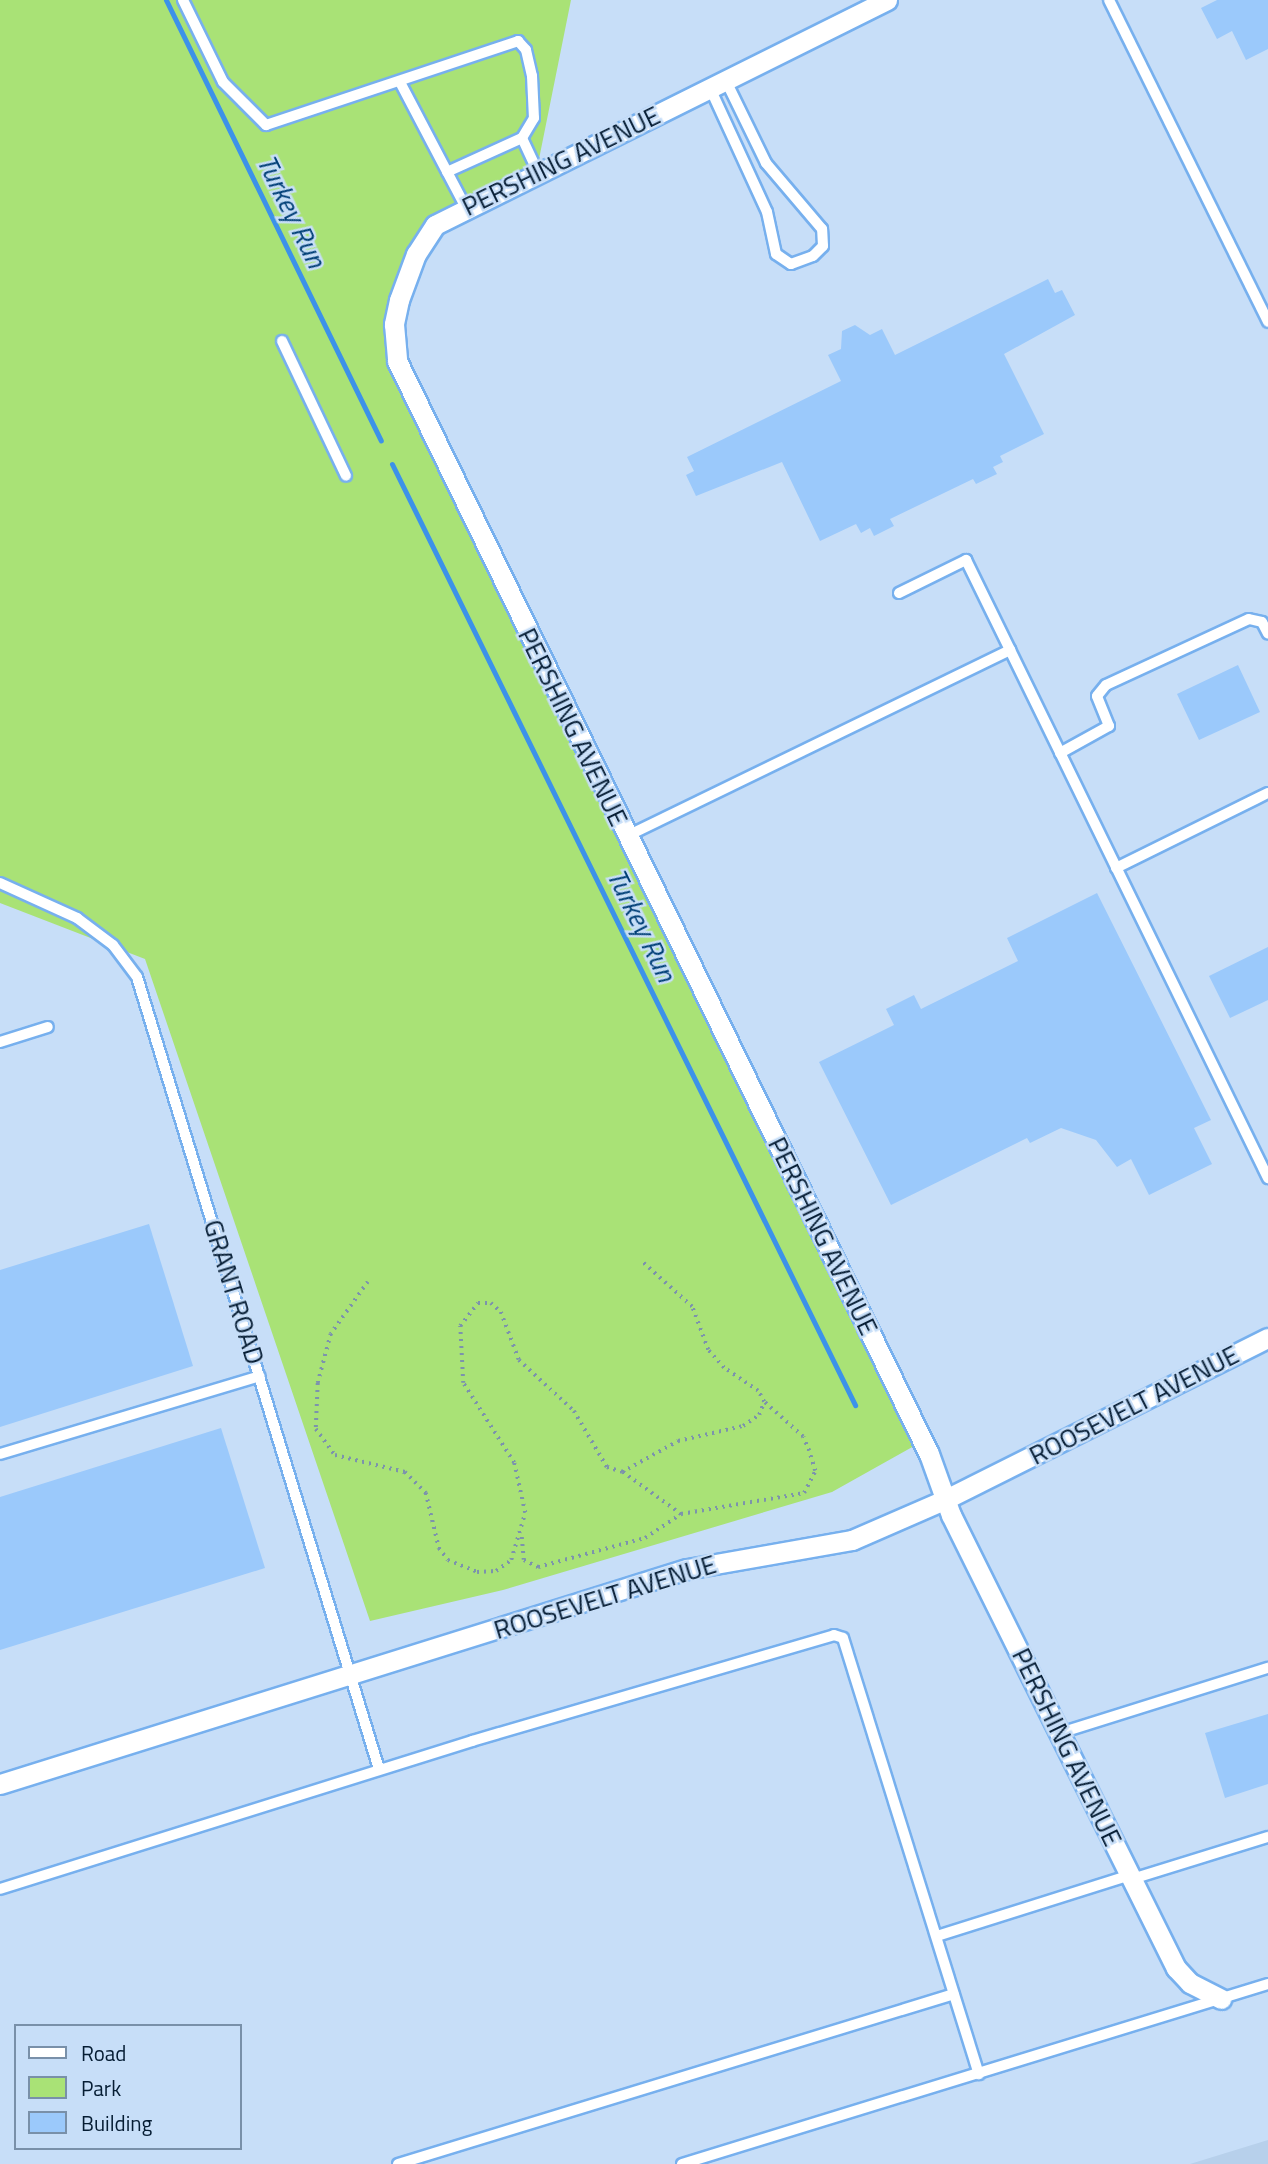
<!DOCTYPE html>
<html>
<head>
<meta charset="utf-8">
<style>
  body { margin:0 }
  #map { position:relative; width:1268px; height:2164px; overflow:hidden; background:#c7def8; font-family:"Titillium Web",sans-serif }
  div>[style] { position:absolute }
  [style*='--x'] { left:calc(var(--x)*1px); top:calc(var(--y)*1px); width:calc(var(--w)*1px); rotate:calc(var(--a)*1deg) }
  .built>* { inset:0; background:#b7d0eb }
  .green>* { inset:0; background:#a9e276 }
  .stream>* { height:5px; margin:-2.5px; padding:0 2.5px; transform-origin:2.5px; border-radius:2.5px; background:#3c92e9 }
  .building>* { inset:0; background:#9bc9fb }
  .path>* { height:3.5px; margin-top:-1.75px; transform-origin:0; background:repeating-linear-gradient(90deg,#7c93ac 0 2px,transparent 0 7px) }
  .roads { filter:drop-shadow(2px 0 #77b0ee) drop-shadow(-2px 0 #77b0ee) drop-shadow(0 2px #77b0ee) drop-shadow(0 -2px #77b0ee) }
  .lane>* { height:10px; margin:-5px; padding:0 5px; transform-origin:5px; border-radius:5px; background:#fff }
  .street>* { height:19px; margin:-9.5px; padding:0 9.5px; transform-origin:9.5px; border-radius:9.5px; background:#fff }
  span { translate:-50% -50%; white-space:nowrap; text-align:center; line-height:1.15; -webkit-text-stroke:5px #c7def8; paint-order:stroke }
  .street-label { font-size:26px; color:#051c33 }
  .water-label { font-size:28px; color:#003f76; font-style:italic }
  .legend { position:absolute; left:14px; top:2024px; width:228px; height:126px; box-sizing:border-box; background:#c7def8; border:2px solid #7990a9; margin:0; padding:9px 12px; list-style:none; font-size:21px; color:#051c33 }
  .legend li { display:flex; align-items:center; gap:14px; height:35px }
  .legend b { width:35px; border:2px solid #7990a9 }
</style>
</head>
<body>
<div id="map">
  <div class="built">
    <div style="clip-path:polygon(1268px 2140px,1268px 2164px,1190px 2164px)"></div>
  </div>
  <div class="green">
    <div style="clip-path:polygon(0 0,571px 0,536px 174px,425px 236px,395px 342px,923px 1441px,832px 1492px,503px 1590px,370px 1621px,145px 959px,0 903px)"></div>
  </div>
  <div class="stream">
    <div style="--x:166;--y:0;--w:490;--a:64"></div>
    <div style="--x:392;--y:464;--w:1049;--a:63.8"></div>
  </div>
  <div class="building">
    <div style="clip-path:polygon(1217px 0,1268px 0,1268px 49px,1246px 60px,1232px 31px,1217px 39px,1201px 8px)"></div>
    <div style="clip-path:polygon(1048px 279px,1055px 293px,1062px 290px,1075px 315px,1004px 354px,1044px 434px,1000px 456px,1003px 462px,993px 467px,997px 474px,976px 484px,973px 479px,890px 519px,894px 526px,874px 536px,870px 528px,861px 533px,856px 524px,820px 541px,782px 462px,696px 496px,686px 475px,694px 471px,687px 457px,841px 381px,828px 355px,841px 349px,842px 331px,855px 325px,870px 335px,882px 329px,895px 355px)"></div>
    <div style="clip-path:polygon(1238px 665px,1260px 712px,1199px 740px,1177px 694px)"></div>
    <div style="clip-path:polygon(1097px 893px,1211px 1120px,1194px 1128px,1212px 1164px,1149px 1195px,1131px 1159px,1117px 1167px,1096px 1140px,1061px 1128px,1030px 1143px,1027px 1138px,891px 1205px,819px 1062px,894px 1025px,886px 1009px,914px 995px,921px 1009px,1018px 961px,1007px 938px)"></div>
    <div style="clip-path:polygon(1268px 947px,1268px 1000px,1230px 1018px,1209px 976px)"></div>
    <div style="clip-path:polygon(149px 1224px,193px 1366px,0 1427px,0 1270px)"></div>
    <div style="clip-path:polygon(221px 1428px,265px 1568px,0 1650px,0 1497px)"></div>
    <div style="clip-path:polygon(1268px 1714px,1268px 1784px,1225px 1798px,1205px 1733px)"></div>
  </div>
  <div class="path">
    <div style="--x:368;--y:1282;--w:64;--a:125.4"></div>
    <div style="--x:331;--y:1334;--w:51;--a:104.9"></div>
    <div style="--x:318;--y:1383;--w:46;--a:92.5"></div>
    <div style="--x:316;--y:1429;--w:32;--a:54"></div>
    <div style="--x:335;--y:1455;--w:72;--a:13.7"></div>
    <div style="--x:405;--y:1472;--w:30;--a:45"></div>
    <div style="--x:426;--y:1493;--w:57;--a:76.7"></div>
    <div style="--x:439;--y:1548;--w:15;--a:53"></div>
    <div style="--x:448;--y:1560;--w:31;--a:22"></div>
    <div style="--x:477;--y:1572;--w:19;--a:-3"></div>
    <div style="--x:496;--y:1571;--w:19;--a:-36"></div>
    <div style="--x:511;--y:1560;--w:49;--a:-73.4"></div>
    <div style="--x:525;--y:1513;--w:51;--a:-102.4"></div>
    <div style="--x:514;--y:1463;--w:95;--a:-122.5"></div>
    <div style="--x:463;--y:1383;--w:57;--a:-93"></div>
    <div style="--x:460;--y:1326;--w:29;--a:-52"></div>
    <div style="--x:478;--y:1303;--w:13;--a:0"></div>
    <div style="--x:491;--y:1303;--w:13;--a:42"></div>
    <div style="--x:501;--y:1312;--w:51;--a:69.4"></div>
    <div style="--x:519;--y:1360;--w:75;--a:42.8"></div>
    <div style="--x:574;--y:1411;--w:65;--a:59.5"></div>
    <div style="--x:607;--y:1467;--w:16;--a:18"></div>
    <div style="--x:622;--y:1472;--w:64;--a:-29"></div>
    <div style="--x:678;--y:1441;--w:67;--a:-13"></div>
    <div style="--x:743;--y:1426;--w:19;--a:-35"></div>
    <div style="--x:759;--y:1415;--w:14;--a:-69"></div>
    <div style="--x:764;--y:1402;--w:13;--a:-119"></div>
    <div style="--x:758;--y:1391;--w:41;--a:-145.9"></div>
    <div style="--x:724;--y:1368;--w:24;--a:-132"></div>
    <div style="--x:708;--y:1350;--w:46;--a:-110.4"></div>
    <div style="--x:692;--y:1307;--w:67;--a:-138"></div>
    <div style="--x:623;--y:1472;--w:72;--a:35.9"></div>
    <div style="--x:681;--y:1514;--w:125;--a:-9.7"></div>
    <div style="--x:804;--y:1493;--w:25;--a:-63"></div>
    <div style="--x:815;--y:1471;--w:21;--a:-107"></div>
    <div style="--x:809;--y:1451;--w:15;--a:-113"></div>
    <div style="--x:803;--y:1437;--w:52;--a:-138.1"></div>
    <div style="--x:522;--y:1537;--w:23;--a:85"></div>
    <div style="--x:524;--y:1560;--w:16;--a:27"></div>
    <div style="--x:538;--y:1567;--w:111;--a:-15.2"></div>
    <div style="--x:645;--y:1538;--w:43;--a:-33.7"></div>
  </div>
  <div class="roads">
    <div class="lane">
      <div style="--x:183;--y:0;--w:91;--a:64"></div>
      <div style="--x:223;--y:82;--w:61;--a:45"></div>
      <div style="--x:266;--y:125;--w:266;--a:-18.4"></div>
      <div style="--x:518;--y:41;--w:12;--a:48"></div>
      <div style="--x:526;--y:50;--w:27;--a:77"></div>
      <div style="--x:532;--y:76;--w:42;--a:87.3"></div>
      <div style="--x:534;--y:118;--w:23;--a:121"></div>
      <div style="--x:1109;--y:0;--w:359;--a:63.7"></div>
      <div style="--x:401;--y:84;--w:140;--a:62.3"></div>
      <div style="--x:710;--y:88;--w:136;--a:65.3"></div>
      <div style="--x:767;--y:212;--w:43;--a:77.9"></div>
      <div style="--x:776;--y:254;--w:18;--a:34"></div>
      <div style="--x:791;--y:264;--w:23;--a:-20"></div>
      <div style="--x:813;--y:256;--w:14;--a:-45"></div>
      <div style="--x:823;--y:246;--w:17;--a:-93"></div>
      <div style="--x:822;--y:229;--w:87;--a:-130.3"></div>
      <div style="--x:766;--y:163;--w:91;--a:-116"></div>
      <div style="--x:447;--y:172;--w:82;--a:-24.4"></div>
      <div style="--x:522;--y:138;--w:38;--a:65"></div>
      <div style="--x:282;--y:341;--w:149;--a:64.6"></div>
      <div style="--x:899;--y:593;--w:75;--a:-26.2"></div>
      <div style="--x:966;--y:560;--w:100;--a:63.9"></div>
      <div style="--x:1060;--y:753;--w:56;--a:-28.9"></div>
      <div style="--x:1109;--y:726;--w:32;--a:-112"></div>
      <div style="--x:1097;--y:696;--w:14;--a:-51"></div>
      <div style="--x:1106;--y:685;--w:157;--a:-24.8"></div>
      <div style="--x:1249;--y:619;--w:13;--a:13"></div>
      <div style="--x:1262;--y:622;--w:13;--a:63"></div>
      <div style="--x:627;--y:836;--w:426;--a:-25.9"></div>
      <div style="--x:1010;--y:650;--w:588;--a:63.96"></div>
      <div style="--x:1116;--y:868;--w:169;--a:-26.3"></div>
      <div style="--x:0;--y:883;--w:85;--a:24.4"></div>
      <div style="--x:77;--y:918;--w:45;--a:36.9"></div>
      <div style="--x:113;--y:945;--w:40;--a:53"></div>
      <div style="--x:137;--y:977;--w:828;--a:73.01"></div>
      <div style="--x:0;--y:1042;--w:50;--a:-17.4"></div>
      <div style="--x:0;--y:1454;--w:271;--a:-16.7"></div>
      <div style="--x:1060;--y:1733;--w:218;--a:-17.4"></div>
      <div style="--x:1132;--y:1879;--w:142;--a:-17.2"></div>
      <div style="--x:0;--y:1889;--w:495;--a:-17.4"></div>
      <div style="--x:472;--y:1741;--w:377;--a:-16.3"></div>
      <div style="--x:834;--y:1635;--w:9;--a:18"></div>
      <div style="--x:843;--y:1638;--w:457;--a:72.7"></div>
      <div style="--x:937;--y:1936;--w:202;--a:-17.5"></div>
      <div style="--x:398;--y:2164;--w:581;--a:-17"></div>
      <div style="--x:682;--y:2164;--w:613;--a:-17.08"></div>
    </div>
    <div class="street">
      <div style="--x:887;--y:0;--w:505;--a:153.54"></div>
      <div style="--x:435;--y:225;--w:35;--a:123"></div>
      <div style="--x:416;--y:254;--w:49;--a:110.3"></div>
      <div style="--x:399;--y:300;--w:25;--a:102"></div>
      <div style="--x:394;--y:324;--w:37;--a:85"></div>
      <div style="--x:397;--y:361;--w:1216;--a:64.05"></div>
      <div style="--x:929;--y:1454;--w:65;--a:70.2"></div>
      <div style="--x:951;--y:1515;--w:506;--a:63.59"></div>
      <div style="--x:1176;--y:1968;--w:21;--a:47"></div>
      <div style="--x:1190;--y:1983;--w:35;--a:27"></div>
      <div style="--x:0;--y:1784;--w:720;--a:-17.38"></div>
      <div style="--x:687;--y:1569;--w:168;--a:-10"></div>
      <div style="--x:852;--y:1540;--w:100;--a:-23.5"></div>
      <div style="--x:944;--y:1500;--w:362;--a:-26.6"></div>
    </div>
  </div>
  <div class="street-label">
    <span style="left:561px;top:161px;rotate:-26deg">PERSHING AVENUE</span>
    <span style="left:573px;top:727px;rotate:64deg">PERSHING AVENUE</span>
    <span style="left:823px;top:1236px;rotate:64deg">PERSHING AVENUE</span>
    <span style="left:234px;top:1292px;rotate:73deg">GRANT ROAD</span>
    <span style="left:1134px;top:1405px;rotate:-27deg">ROOSEVELT AVENUE</span>
    <span style="left:605px;top:1597px;rotate:-17deg">ROOSEVELT AVENUE</span>
    <span style="left:1067px;top:1747px;rotate:64deg">PERSHING AVENUE</span>
  </div>
  <div class="water-label">
    <span style="left:292px;top:211px;rotate:64deg">Turkey Run</span>
    <span style="left:642px;top:925px;rotate:64deg">Turkey Run</span>
  </div>
  <ul class="legend">
  <li><b style="height:9px;background:#fff"></b>Road</li>
  <li><b style="height:19px;background:#a9e276"></b>Park</li>
  <li><b style="height:19px;background:#9bc9fb"></b>Building</li>
  </ul>
</div>
</body>
</html>
